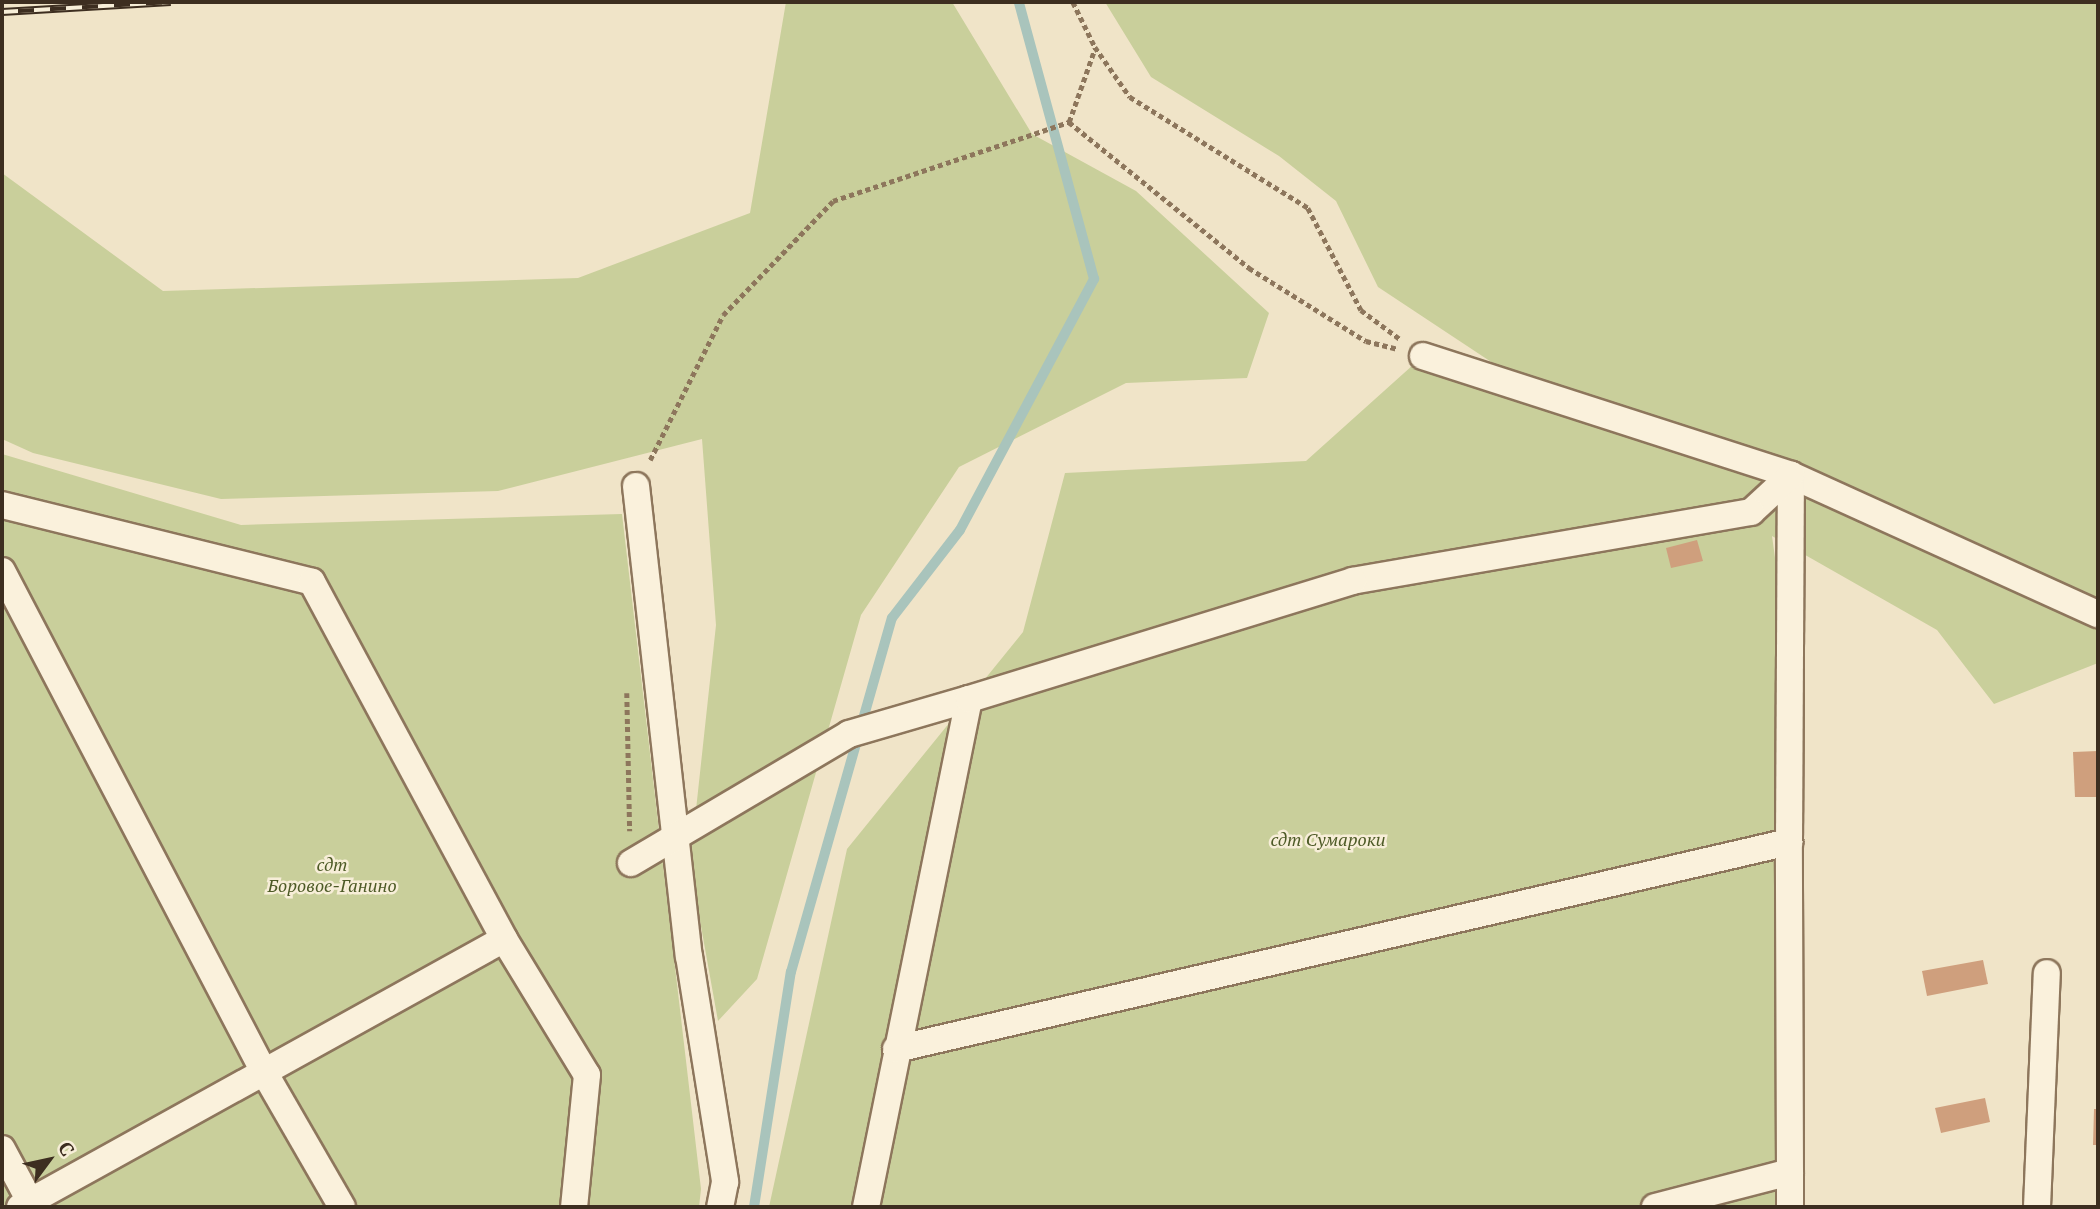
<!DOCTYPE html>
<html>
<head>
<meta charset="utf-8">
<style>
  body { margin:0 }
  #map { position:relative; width:2100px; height:1209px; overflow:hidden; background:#f0e4c8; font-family:"PT Serif",serif }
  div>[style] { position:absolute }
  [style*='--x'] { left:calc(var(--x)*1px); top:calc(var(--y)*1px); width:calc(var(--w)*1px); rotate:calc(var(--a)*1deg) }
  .green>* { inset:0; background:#c9cf9b }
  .stream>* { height:10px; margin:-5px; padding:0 5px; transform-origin:5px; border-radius:5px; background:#a9c4bc }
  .building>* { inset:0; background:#cf9f7d }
  .path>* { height:4.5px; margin-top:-2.25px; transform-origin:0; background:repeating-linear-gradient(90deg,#8d765c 0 5px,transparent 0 8.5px) }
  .roads { filter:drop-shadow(2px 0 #8d765c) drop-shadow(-2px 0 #8d765c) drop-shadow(0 2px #8d765c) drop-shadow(0 -2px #8d765c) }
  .minor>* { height:26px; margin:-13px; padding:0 13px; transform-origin:13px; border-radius:13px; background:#faf1dc }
  .rail>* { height:8px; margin-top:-4px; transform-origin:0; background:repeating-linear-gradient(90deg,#f7eed8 0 16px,#3d2e20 0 32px); box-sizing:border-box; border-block:2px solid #3d2e20 }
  span { translate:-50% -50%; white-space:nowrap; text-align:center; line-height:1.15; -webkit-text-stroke:5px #f7eed8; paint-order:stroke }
  .park-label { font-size:18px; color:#4d5a26; font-style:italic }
  .frame { position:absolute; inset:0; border:4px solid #3d2e20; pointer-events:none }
  .north { position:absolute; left:14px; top:1125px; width:70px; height:70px; -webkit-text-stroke:5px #f7eed8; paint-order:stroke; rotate:57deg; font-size:19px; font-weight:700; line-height:28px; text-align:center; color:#3d2e20 }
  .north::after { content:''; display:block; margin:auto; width:24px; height:32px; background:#3d2e20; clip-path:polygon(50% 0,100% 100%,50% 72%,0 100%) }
</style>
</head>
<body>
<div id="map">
  <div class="green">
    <div style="clip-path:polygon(786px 2px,952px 2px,1032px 134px,1136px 191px,1269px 313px,1247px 378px,1126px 383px,959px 467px,861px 615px,757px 979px,718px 1021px,690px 865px,716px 625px,702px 439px,498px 491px,221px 499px,33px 453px,2px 439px,2px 173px,163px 291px,578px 278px,750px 213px)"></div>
    <div style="clip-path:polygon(1105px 2px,2098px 2px,2098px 663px,1994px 704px,1937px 630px,1772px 536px,1788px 652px,1790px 1207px,769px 1207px,847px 849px,1023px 632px,1065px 473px,1306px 461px,1423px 356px,1535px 391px,1378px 287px,1336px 201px,1279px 156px,1151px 77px)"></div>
    <div style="clip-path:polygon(2px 454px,241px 525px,622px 514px,701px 1189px,699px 1207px,2px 1207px)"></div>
  </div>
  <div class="stream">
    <div style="--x:754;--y:1207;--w:238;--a:-81.1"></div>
    <div style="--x:791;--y:972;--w:368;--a:-74.1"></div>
    <div style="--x:892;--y:618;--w:111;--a:-52.3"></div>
    <div style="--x:960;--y:530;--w:285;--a:-61.9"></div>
    <div style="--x:1094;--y:279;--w:287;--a:-105.2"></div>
  </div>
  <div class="building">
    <div style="clip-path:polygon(1697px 540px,1703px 561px,1671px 568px,1666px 548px)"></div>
    <div style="clip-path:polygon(2098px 751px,2098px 797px,2075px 797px,2073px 752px)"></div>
    <div style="clip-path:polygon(1983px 960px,1988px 984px,1927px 996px,1922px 971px)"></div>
    <div style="clip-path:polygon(1985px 1098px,1990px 1122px,1941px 1133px,1935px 1108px)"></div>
    <div style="clip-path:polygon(2094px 1109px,2098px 1109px,2098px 1145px,2093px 1145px)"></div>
  </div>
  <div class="path">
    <div style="--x:1073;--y:2;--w:50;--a:63.9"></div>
    <div style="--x:1095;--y:47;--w:61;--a:55"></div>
    <div style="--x:1130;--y:97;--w:210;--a:31.9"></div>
    <div style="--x:1308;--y:208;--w:115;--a:62.5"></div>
    <div style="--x:1361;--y:310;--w:49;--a:36.6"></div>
    <div style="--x:1069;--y:122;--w:78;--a:-70.6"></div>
    <div style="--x:650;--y:460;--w:162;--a:-63.3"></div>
    <div style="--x:723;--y:315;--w:158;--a:-46"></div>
    <div style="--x:833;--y:201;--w:249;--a:-18.5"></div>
    <div style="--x:1069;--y:122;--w:232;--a:39"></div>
    <div style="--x:1249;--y:268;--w:138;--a:32"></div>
    <div style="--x:1366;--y:341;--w:32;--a:14"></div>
    <div style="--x:627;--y:693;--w:138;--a:88.8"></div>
  </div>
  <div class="roads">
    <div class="minor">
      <div style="--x:1423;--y:356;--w:387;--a:17.9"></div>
      <div style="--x:1791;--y:475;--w:337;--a:24.4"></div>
      <div style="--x:636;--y:486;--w:473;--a:83.6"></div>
      <div style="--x:689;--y:956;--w:229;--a:80.9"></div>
      <div style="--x:725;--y:1182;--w:25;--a:101"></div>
      <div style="--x:2;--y:505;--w:319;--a:13.9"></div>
      <div style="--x:312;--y:582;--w:405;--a:61.7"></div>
      <div style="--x:504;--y:939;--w:159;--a:58.6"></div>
      <div style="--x:587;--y:1075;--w:133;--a:95.6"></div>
      <div style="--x:2;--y:571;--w:565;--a:62.39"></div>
      <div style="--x:264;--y:1072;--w:156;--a:60"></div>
      <div style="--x:631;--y:863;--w:253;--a:-30.6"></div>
      <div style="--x:849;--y:734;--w:125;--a:-16.3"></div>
      <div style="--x:969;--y:699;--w:518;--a:101.46"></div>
      <div style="--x:896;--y:1049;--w:917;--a:-13.05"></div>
      <div style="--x:1789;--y:842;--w:367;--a:-89.7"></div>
      <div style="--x:1791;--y:475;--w:54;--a:137.2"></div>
      <div style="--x:1751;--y:512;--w:404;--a:170.2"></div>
      <div style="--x:1353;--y:581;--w:402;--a:162.9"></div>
      <div style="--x:2;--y:1149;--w:66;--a:61.9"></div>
      <div style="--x:20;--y:1207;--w:553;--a:-28.97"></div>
      <div style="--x:1655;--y:1207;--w:139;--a:-14.5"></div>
      <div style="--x:1790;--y:1172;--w:330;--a:-90.2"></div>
      <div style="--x:1790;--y:1207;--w:35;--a:-90"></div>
      <div style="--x:2037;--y:1207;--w:234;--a:-87.6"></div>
    </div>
  </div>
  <div class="rail">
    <div style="--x:2;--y:12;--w:169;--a:-3.4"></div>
  </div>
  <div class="park-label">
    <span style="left:1328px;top:839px">сдт Сумароки</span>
    <span style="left:332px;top:875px">сдт<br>Боровое-Ганино</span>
  </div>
  <div class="frame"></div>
  <div class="north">С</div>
</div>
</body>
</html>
